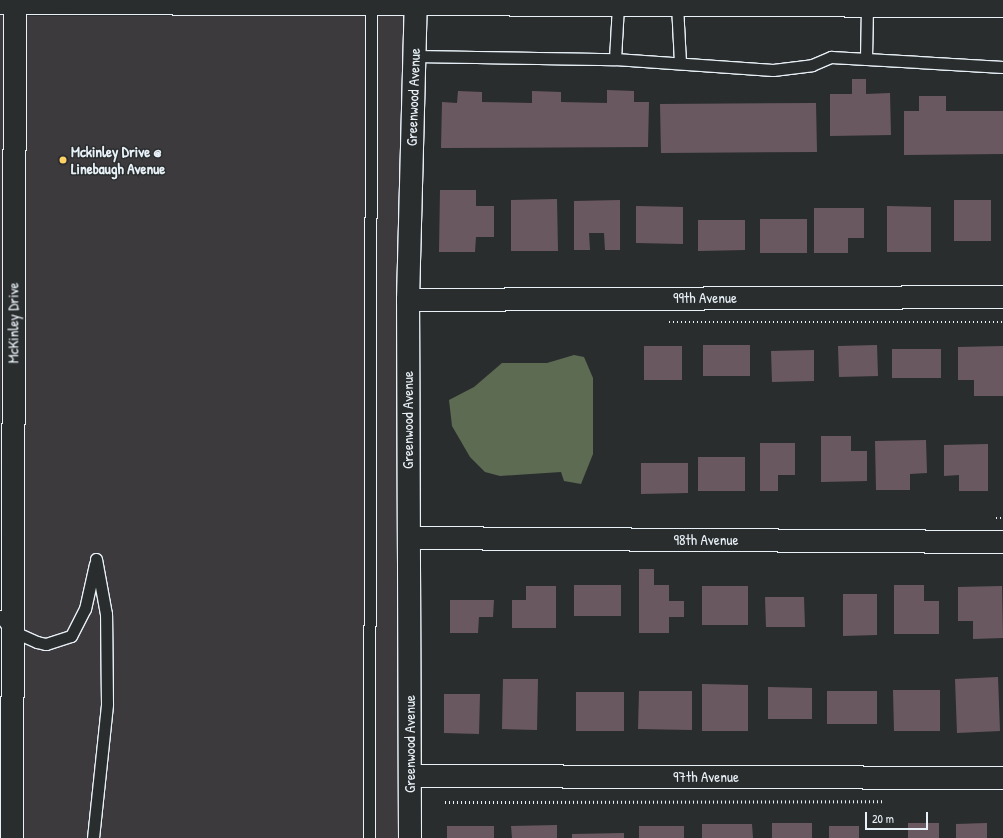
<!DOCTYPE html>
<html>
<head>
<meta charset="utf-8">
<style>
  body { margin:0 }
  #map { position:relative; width:1003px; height:838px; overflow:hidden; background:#2a2d2e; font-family:"Patrick Hand",sans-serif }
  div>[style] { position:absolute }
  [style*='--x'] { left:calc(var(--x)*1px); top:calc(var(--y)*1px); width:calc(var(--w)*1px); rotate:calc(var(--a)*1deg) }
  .built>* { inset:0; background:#3d3a3d }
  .green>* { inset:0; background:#5d6b53 }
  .building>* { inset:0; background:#6a5861 }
  .path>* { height:2.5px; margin-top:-1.25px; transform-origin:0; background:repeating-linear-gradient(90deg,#e8f1f8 0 1px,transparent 0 4px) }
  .roads { filter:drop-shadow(1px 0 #e8f1f8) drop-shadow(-1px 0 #e8f1f8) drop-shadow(0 1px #e8f1f8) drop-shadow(0 -1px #e8f1f8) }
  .service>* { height:11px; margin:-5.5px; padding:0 5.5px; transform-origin:5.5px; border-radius:5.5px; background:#2a2d2e }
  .minor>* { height:22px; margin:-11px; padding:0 11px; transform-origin:11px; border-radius:11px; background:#2a2d2e }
  .secondary>* { height:22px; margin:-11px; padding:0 11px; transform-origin:11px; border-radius:11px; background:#2a2d2e }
  .dots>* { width:11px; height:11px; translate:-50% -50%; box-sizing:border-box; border:2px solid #2a2d2e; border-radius:50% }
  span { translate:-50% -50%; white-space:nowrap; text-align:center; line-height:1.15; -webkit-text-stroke:3px #2a2d2e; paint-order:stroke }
  .street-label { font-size:15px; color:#e8f1f8 }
  .poi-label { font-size:15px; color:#e8f1f8; font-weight:700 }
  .left { translate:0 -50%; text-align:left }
  .scale { position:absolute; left:865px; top:812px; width:63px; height:18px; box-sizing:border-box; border:2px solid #e8f1f8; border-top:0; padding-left:5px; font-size:12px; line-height:14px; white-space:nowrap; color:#e8f1f8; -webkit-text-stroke:3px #2a2d2e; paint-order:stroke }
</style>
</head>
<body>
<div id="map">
  <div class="built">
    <div style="clip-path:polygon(0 15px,4px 16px,0 555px)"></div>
    <div style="clip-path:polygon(405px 15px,397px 287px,399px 838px,23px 838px,26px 16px)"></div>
    <div style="clip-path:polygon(0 685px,2px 838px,0 838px)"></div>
  </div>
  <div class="green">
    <div style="clip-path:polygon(574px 355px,584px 357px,593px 378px,593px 454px,581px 484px,564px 481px,561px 472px,500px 476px,485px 472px,470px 457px,452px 426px,449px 400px,474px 387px,502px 363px,547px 363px)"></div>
  </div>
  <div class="building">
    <div style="clip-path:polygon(852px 79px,866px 79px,866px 94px,890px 93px,891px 135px,830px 136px,830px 94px,852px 94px)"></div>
    <div style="clip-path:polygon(607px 90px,634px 91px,634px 102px,649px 102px,648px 147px,441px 148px,442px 102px,457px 103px,458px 91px,482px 92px,482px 102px,532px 103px,532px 91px,561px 92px,561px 102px,607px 103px)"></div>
    <div style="clip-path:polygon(919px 96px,946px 96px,946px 111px,1003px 111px,1003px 154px,904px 155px,904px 111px,919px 111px)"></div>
    <div style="clip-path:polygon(816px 103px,817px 152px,661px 153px,660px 104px)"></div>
    <div style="clip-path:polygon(440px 190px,476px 190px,476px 206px,494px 206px,494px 237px,476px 237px,475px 252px,439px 252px)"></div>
    <div style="clip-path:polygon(557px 199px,558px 251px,511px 251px,511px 200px)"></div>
    <div style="clip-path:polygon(620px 200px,620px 250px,605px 250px,604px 233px,589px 233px,590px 250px,574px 250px,574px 201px)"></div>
    <div style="clip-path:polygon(954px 200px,991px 200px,991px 241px,954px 241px)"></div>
    <div style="clip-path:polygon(636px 206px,683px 207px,683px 244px,636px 243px)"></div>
    <div style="clip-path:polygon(887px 206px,931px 207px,931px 252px,887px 252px)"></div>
    <div style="clip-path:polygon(814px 208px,864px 208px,864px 238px,848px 238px,848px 253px,814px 253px)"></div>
    <div style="clip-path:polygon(760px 219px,807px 219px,807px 253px,760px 253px)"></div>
    <div style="clip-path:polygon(698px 220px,745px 220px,745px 250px,698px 251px)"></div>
    <div style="clip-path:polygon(703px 345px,750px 345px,750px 376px,703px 376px)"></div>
    <div style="clip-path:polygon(877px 345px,878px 376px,839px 377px,838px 346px)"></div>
    <div style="clip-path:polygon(644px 346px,682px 346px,682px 380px,644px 380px)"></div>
    <div style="clip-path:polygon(1003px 346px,1003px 396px,974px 396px,974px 380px,958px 380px,958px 347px)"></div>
    <div style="clip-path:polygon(892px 349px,941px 349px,941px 378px,892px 378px)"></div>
    <div style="clip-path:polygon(814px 350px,814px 381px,772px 382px,771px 351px)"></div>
    <div style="clip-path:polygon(821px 436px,851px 436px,851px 451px,867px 451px,867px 481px,821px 482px)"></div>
    <div style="clip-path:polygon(926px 440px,927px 473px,910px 474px,910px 490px,876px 490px,875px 441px)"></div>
    <div style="clip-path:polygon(760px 443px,795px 443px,795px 475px,778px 475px,778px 491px,760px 491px)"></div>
    <div style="clip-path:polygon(988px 444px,988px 491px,959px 491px,959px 475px,944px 476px,944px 445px)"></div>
    <div style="clip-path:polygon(698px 457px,745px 457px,745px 491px,698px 491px)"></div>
    <div style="clip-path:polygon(641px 463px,688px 463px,688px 493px,641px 494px)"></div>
    <div style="clip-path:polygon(639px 569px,654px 569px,654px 585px,669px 585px,669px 601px,684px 601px,684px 617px,669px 617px,669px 633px,639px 633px)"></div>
    <div style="clip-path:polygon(574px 585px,621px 585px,621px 616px,574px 616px)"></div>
    <div style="clip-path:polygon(894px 585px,924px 585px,924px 601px,939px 601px,939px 634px,894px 634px)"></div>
    <div style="clip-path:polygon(526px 586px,556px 586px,556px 628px,512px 628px,512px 600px,526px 600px)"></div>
    <div style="clip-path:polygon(702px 586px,748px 586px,748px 625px,702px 625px)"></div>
    <div style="clip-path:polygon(1002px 586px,1003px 638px,973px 639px,973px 621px,958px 621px,958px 587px)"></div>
    <div style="clip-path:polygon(843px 594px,877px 594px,877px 635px,843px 636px)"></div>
    <div style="clip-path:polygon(765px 597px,804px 597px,805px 627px,766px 627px)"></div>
    <div style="clip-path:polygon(450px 600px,494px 600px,493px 617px,479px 617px,478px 633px,450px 633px)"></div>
    <div style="clip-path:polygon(998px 677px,1000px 731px,957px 733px,955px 679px)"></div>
    <div style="clip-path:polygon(503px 679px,538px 679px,537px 730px,502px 729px)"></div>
    <div style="clip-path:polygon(702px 684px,748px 685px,748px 731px,702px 731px)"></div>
    <div style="clip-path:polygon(768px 687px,812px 688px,812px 719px,768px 719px)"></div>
    <div style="clip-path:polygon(893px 690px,940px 690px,940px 731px,894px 731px)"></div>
    <div style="clip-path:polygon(639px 691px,692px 691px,692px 730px,638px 729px)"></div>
    <div style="clip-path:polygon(827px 691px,877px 691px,877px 724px,827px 724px)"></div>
    <div style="clip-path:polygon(576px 692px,624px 692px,624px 731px,576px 731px)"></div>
    <div style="clip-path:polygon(444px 694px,480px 694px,479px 734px,444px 733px)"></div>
    <div style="clip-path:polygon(772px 823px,812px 823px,812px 838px,772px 838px)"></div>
    <div style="clip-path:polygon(908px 823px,939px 823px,939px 838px,908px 838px)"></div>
    <div style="clip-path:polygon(987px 823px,987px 838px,956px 838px,956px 824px)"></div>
    <div style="clip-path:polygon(702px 824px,752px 824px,753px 838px,702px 838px)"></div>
    <div style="clip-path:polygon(557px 825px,557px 838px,512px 838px,511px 826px)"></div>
    <div style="clip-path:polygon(447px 826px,494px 826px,494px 838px,447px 838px)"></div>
    <div style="clip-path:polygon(639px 826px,684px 826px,684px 838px,639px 838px)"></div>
    <div style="clip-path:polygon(829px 826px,859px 826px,859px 838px,829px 838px)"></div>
    <div style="clip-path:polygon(624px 833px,624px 838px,572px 838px,572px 834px)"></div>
  </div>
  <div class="path">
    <div style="--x:669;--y:322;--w:334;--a:0"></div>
    <div style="--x:996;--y:518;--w:7;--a:0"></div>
    <div style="--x:445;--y:802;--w:438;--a:-0.1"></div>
  </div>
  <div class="roads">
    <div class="service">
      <div style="--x:677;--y:5;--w:58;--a:87"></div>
      <div style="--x:414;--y:56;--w:201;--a:0.9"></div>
      <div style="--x:615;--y:59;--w:158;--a:4"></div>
      <div style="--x:773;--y:70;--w:39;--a:-7"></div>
      <div style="--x:812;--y:65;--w:21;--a:-23"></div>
      <div style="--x:831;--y:57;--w:172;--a:3.3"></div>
      <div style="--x:615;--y:59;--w:54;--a:-86.8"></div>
      <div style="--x:866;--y:59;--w:52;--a:-88.9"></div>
      <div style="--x:0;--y:616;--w:17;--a:54"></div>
      <div style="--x:10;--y:630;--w:30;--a:24"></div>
      <div style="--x:37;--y:642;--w:9;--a:13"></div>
      <div style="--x:46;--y:644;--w:26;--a:-18"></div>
      <div style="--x:71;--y:636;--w:30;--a:-63"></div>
      <div style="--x:85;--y:609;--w:46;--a:-77.5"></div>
      <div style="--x:93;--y:838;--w:135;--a:-84"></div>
      <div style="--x:107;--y:704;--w:90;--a:-90.6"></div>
      <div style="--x:106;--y:614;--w:56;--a:-100.3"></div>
      <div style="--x:369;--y:838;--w:837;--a:-89.86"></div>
    </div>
    <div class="minor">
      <div style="--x:0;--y:3;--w:1003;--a:0.17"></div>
      <div style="--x:408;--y:300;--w:595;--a:-0.29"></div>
      <div style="--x:409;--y:538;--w:594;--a:0.39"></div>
      <div style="--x:410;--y:776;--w:593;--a:0.19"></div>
      <div style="--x:410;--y:838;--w:538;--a:-90.21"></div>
      <div style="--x:408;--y:300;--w:297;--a:-88.5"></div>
    </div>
    <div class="secondary">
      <div style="--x:12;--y:838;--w:838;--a:-89.79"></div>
    </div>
  </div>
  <div class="dots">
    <div style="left:63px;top:160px;background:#ffd166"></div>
  </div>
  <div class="street-label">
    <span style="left:413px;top:97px;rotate:-88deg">Greenwood Avenue</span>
    <span style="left:705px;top:298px">99th Avenue</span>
    <span style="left:13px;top:323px;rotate:-90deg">McKinley Drive</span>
    <span style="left:408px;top:420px;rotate:-90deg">Greenwood Avenue</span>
    <span style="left:706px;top:540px">98th Avenue</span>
    <span style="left:410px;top:744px;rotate:-90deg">Greenwood Avenue</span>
    <span style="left:706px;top:777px">97th Avenue</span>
  </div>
  <div class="poi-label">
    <span class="left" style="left:71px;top:160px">Mckinley Drive @<br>Linebaugh Avenue</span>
  </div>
  <div class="scale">20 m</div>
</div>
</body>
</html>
